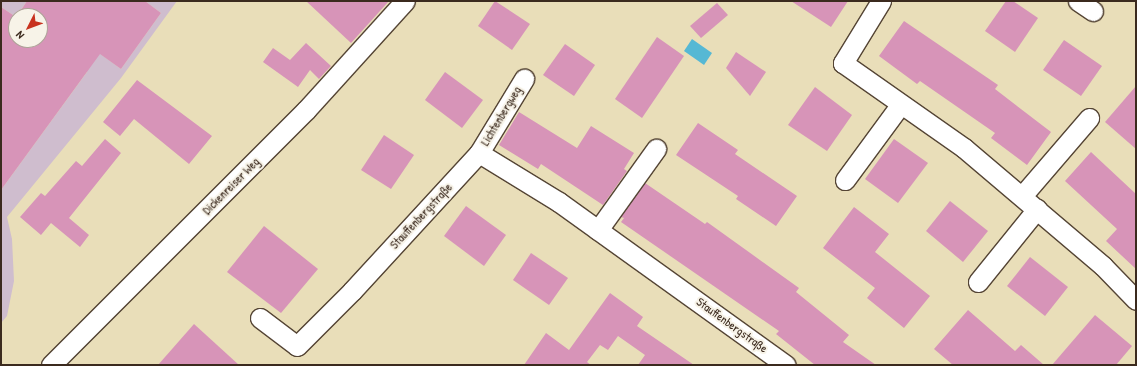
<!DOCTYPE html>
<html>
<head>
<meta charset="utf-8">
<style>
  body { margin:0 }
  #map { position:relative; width:1137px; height:366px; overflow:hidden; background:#e9deb9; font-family:"Patrick Hand",sans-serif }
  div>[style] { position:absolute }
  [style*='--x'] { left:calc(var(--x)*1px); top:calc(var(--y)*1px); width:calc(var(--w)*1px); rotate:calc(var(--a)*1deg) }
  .industrial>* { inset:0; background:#cfbdce }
  .water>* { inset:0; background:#56b8d4 }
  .building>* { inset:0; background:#d794b8 }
  .roads { filter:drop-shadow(1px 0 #554535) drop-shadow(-1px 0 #554535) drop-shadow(0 1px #554535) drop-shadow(0 -1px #554535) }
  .street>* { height:19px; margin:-9.5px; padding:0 9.5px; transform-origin:9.5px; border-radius:9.5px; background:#fff }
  span { translate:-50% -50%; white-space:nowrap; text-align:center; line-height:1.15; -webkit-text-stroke:4px #f7f3e8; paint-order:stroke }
  .street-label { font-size:12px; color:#3b2a1e }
  .frame { position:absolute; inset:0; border:2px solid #3b2a1e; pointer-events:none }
  .north { position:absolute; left:8px; top:8px; width:40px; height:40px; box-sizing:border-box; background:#f7f3e8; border:1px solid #aca397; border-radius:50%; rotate:228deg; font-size:11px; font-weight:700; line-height:16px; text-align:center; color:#3b2a1e }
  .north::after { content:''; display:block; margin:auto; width:14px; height:18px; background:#c8321e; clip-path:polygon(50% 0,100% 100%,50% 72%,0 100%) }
</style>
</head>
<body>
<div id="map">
  <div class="industrial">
    <div style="clip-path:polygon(1px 1px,27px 1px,16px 17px,1px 7px)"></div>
    <div style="clip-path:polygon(145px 1px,177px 1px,121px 78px,7px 217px,12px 239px,14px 281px,7px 316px,1px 323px,1px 190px,87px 72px,46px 14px,121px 69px,161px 13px)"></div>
  </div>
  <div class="water">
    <div style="clip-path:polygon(692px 39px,712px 53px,704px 65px,684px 51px)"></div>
  </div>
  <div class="building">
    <div style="clip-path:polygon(27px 1px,145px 1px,161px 13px,121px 69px,100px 54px,1px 190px,1px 7px,16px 17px,16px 40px,40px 40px,40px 16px,17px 16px)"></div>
    <div style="clip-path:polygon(306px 1px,389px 1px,351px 43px)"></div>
    <div style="clip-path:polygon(495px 1px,530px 24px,512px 50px,478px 26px)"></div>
    <div style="clip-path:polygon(791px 1px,848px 1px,831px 27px)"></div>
    <div style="clip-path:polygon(1006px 1px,1013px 1px,1038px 18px,1015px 52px,985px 31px)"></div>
    <div style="clip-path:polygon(717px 3px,728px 15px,701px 38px,690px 26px)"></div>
    <div style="clip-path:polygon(904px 21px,998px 85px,995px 89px,1051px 132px,1027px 165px,991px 138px,995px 133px,920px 81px,917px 84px,879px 56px)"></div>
    <div style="clip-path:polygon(657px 37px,684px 56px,642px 118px,615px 99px)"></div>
    <div style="clip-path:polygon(1064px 40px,1102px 66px,1081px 96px,1043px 70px)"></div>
    <div style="clip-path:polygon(306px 43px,331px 66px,319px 79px,310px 70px,298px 87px,263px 62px,273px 48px,290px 60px)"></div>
    <div style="clip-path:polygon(565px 44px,595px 65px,574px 96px,543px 75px)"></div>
    <div style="clip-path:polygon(736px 52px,766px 72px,750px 96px,726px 68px)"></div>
    <div style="clip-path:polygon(445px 72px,483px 100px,462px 128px,425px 100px)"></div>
    <div style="clip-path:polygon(137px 80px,212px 136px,189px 164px,134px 119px,120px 136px,103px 122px)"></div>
    <div style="clip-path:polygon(1136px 86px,1136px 149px,1105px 122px)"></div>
    <div style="clip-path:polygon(815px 87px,852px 115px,827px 151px,788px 125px)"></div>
    <div style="clip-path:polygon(519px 112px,577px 148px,591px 126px,634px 153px,624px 169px,627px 171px,603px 205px,541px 164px,538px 169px,499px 145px)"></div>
    <div style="clip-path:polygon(698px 123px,738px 150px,735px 154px,797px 196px,776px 226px,736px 199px,738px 196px,676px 155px)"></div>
    <div style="clip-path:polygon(384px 135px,414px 155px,391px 189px,361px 170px)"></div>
    <div style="clip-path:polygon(105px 139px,121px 153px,69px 218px,89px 235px,80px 247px,51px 223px,41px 235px,20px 217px,41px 193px,45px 196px,76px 161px,82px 166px)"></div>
    <div style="clip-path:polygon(894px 139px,928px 163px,898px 203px,865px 179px)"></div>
    <div style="clip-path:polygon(1091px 152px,1136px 194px,1136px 269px,1106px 241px,1117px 229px,1065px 181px)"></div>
    <div style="clip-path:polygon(645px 183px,705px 224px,707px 222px,799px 288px,796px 292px,849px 335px,843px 342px,876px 365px,815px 365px,776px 334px,779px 331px,621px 222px,624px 218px,621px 217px)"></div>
    <div style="clip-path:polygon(950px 201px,988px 231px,963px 262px,926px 231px)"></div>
    <div style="clip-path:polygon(466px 206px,506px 235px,484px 266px,444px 236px)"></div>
    <div style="clip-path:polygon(854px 207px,889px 234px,875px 252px,930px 296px,904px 328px,867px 298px,875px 288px,823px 248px)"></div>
    <div style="clip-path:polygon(264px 226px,318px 269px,281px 313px,227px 272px)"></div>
    <div style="clip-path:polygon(531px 253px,568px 278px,549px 305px,513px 280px)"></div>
    <div style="clip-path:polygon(1030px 257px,1068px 287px,1045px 316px,1007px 286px)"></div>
    <div style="clip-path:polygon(610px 293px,643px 317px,637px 326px,694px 365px,638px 365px,645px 355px,618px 336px,608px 350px,600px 345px,587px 362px,591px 365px,524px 365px,546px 333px,569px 350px)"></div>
    <div style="clip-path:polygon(968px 310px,1015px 351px,1021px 345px,1044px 365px,953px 365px,934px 349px)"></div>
    <div style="clip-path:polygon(1095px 315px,1132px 346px,1116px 365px,1052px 365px)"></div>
    <div style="clip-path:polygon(194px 324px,239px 365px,158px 365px)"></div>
  </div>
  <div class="roads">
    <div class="street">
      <div style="--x:881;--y:1;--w:73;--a:121.5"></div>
      <div style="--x:843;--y:63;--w:148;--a:35.1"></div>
      <div style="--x:964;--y:148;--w:182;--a:40.3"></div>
      <div style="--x:1103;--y:266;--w:47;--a:45.9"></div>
      <div style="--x:1078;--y:1;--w:18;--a:34"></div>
      <div style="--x:479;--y:153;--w:87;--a:-58.7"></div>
      <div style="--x:845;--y:180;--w:93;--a:-53.7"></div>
      <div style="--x:1022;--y:196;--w:103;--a:-49.3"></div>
      <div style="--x:598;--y:230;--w:100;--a:-54.4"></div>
      <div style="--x:978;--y:282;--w:94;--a:-51.1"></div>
      <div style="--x:260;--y:318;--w:46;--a:37.1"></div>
      <div style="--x:297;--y:346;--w:78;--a:-45"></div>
      <div style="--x:352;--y:291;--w:188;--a:-47.4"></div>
      <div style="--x:479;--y:153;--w:94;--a:31.5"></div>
      <div style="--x:559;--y:202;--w:279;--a:35.7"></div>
      <div style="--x:51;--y:365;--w:361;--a:-45"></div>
      <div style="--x:306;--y:110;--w:147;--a:-47.8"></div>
    </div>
  </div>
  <div class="street-label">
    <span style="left:501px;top:116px;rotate:-59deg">Lichtenbergweg</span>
    <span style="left:231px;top:186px;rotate:-45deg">Dickenreiser Weg</span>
    <span style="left:421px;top:216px;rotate:-47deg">Stauffenbergstraße</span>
    <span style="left:732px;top:325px;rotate:36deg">Stauffenbergstraße</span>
  </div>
  <div class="frame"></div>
  <div class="north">N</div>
</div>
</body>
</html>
